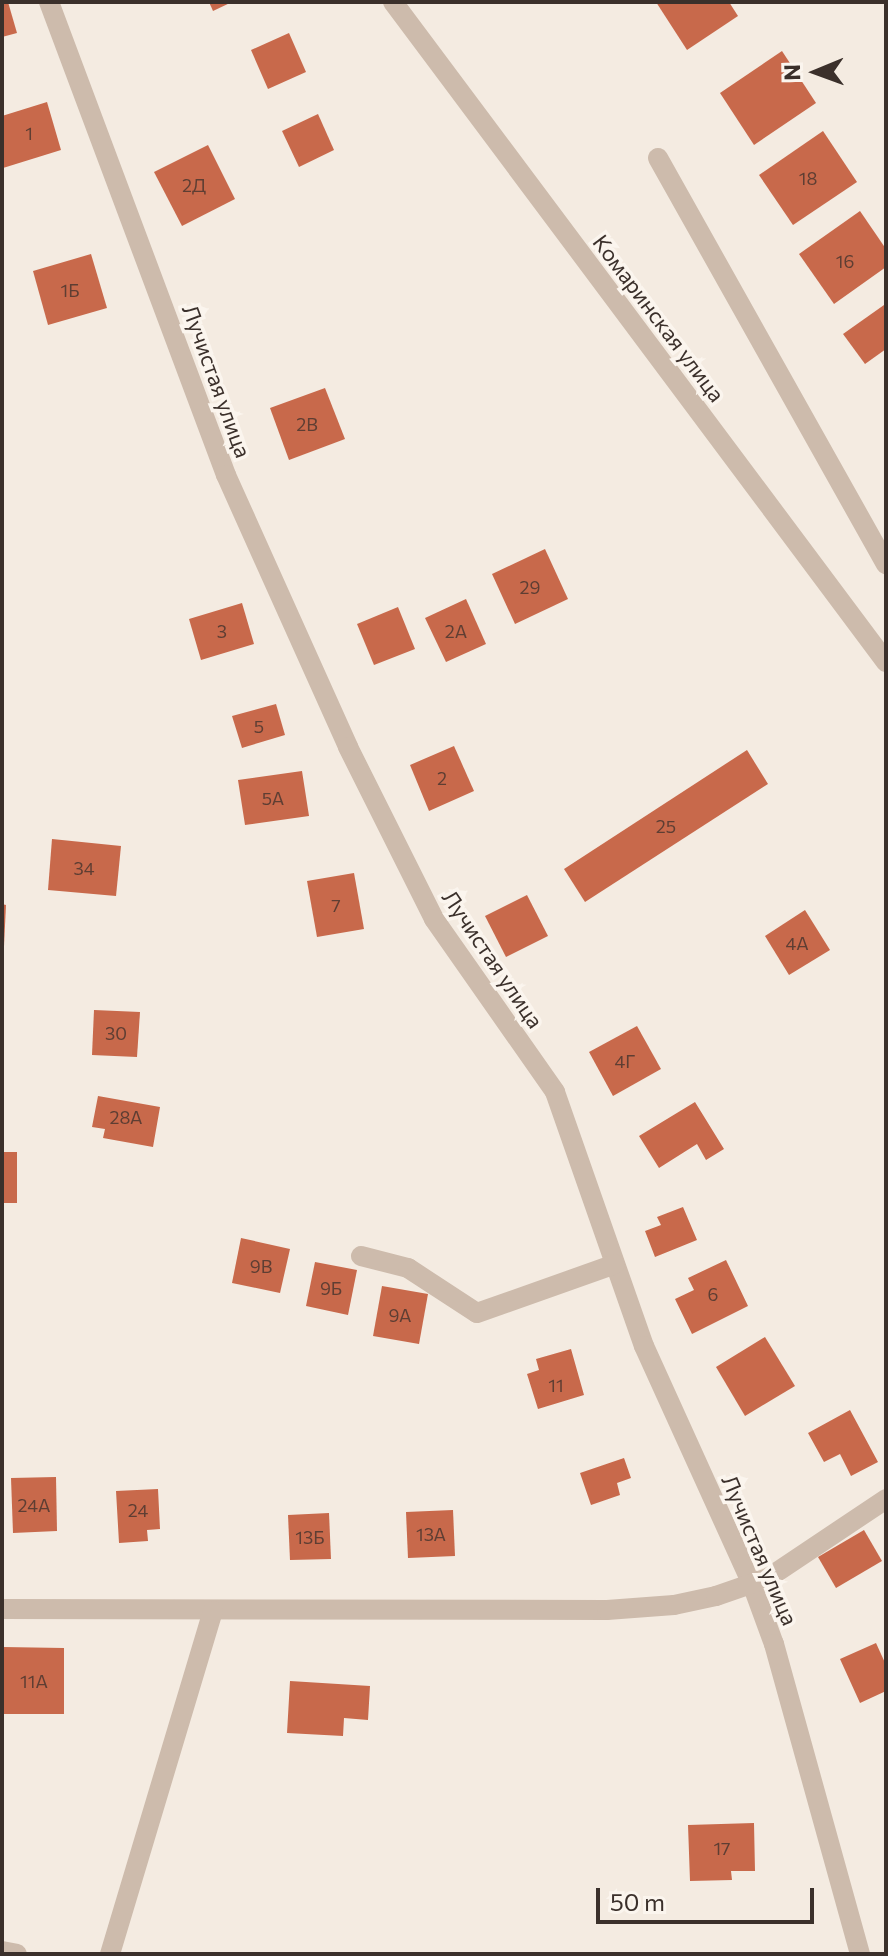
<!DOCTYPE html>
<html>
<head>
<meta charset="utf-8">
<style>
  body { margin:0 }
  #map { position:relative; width:888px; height:1956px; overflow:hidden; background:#f4ebe1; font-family:Commissioner,sans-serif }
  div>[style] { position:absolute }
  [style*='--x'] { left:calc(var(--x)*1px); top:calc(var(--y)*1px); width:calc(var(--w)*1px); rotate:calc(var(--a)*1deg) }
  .building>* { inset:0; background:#c8694b }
  .minor>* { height:20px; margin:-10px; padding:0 10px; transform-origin:10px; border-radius:10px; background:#cdbbac }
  span { translate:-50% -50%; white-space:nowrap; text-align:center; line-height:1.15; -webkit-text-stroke:7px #fbf5ee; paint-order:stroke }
  .number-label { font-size:18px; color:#5e3e33 }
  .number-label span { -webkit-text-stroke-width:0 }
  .street-label { font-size:22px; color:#3b302b }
  .frame { position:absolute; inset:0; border:4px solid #3b302b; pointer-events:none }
  .north { position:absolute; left:776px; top:32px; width:80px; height:80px; -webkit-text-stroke:6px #fbf5ee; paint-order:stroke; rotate:269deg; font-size:22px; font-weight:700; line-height:32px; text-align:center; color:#3b302b }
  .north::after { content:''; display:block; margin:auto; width:28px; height:36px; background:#3b302b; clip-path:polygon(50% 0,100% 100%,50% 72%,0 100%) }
  .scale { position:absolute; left:596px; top:1888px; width:218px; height:36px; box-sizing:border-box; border:4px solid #3b302b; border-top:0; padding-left:10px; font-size:24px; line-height:28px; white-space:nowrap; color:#3b302b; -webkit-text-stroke:6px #fbf5ee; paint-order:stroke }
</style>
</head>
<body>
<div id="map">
  <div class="building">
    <div style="clip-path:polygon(2px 2px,8px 2px,17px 33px,2px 37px)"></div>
    <div style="clip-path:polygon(209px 2px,232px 2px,213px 11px)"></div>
    <div style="clip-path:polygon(656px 2px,729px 2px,738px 16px,687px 50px)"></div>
    <div style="clip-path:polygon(289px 33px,306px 72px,268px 89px,251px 50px)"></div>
    <div style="clip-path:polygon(782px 51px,816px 103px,754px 145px,720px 93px)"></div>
    <div style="clip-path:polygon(47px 102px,61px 150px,3px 168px,2px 116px)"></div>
    <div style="clip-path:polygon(318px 114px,334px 150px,299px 167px,282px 131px)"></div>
    <div style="clip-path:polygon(823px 131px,857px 182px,793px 225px,759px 175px)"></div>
    <div style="clip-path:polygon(208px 145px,235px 199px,182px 226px,154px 172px)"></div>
    <div style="clip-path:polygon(860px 211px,886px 249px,886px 267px,834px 304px,799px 254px)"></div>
    <div style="clip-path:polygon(91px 254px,107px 308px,48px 325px,33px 271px)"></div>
    <div style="clip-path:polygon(884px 305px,886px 349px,865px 364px,843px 334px)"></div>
    <div style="clip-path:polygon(325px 388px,345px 439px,289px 460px,270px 408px)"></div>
    <div style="clip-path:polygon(545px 549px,568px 599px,515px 624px,492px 574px)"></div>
    <div style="clip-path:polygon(466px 599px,486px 644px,446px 662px,425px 618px)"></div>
    <div style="clip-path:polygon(242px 603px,254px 644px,201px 660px,189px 619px)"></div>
    <div style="clip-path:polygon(398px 607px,415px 649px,374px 665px,357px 624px)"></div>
    <div style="clip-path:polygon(276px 704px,285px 735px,242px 748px,232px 716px)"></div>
    <div style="clip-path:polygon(454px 746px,474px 791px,429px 811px,410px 765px)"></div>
    <div style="clip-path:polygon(747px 750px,768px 784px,585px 902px,564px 869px)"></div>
    <div style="clip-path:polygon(302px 771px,309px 816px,245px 825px,238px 780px)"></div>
    <div style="clip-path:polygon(52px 839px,121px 846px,116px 896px,48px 890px)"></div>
    <div style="clip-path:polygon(354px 873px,364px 929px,317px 937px,307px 881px)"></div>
    <div style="clip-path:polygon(527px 895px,548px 936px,506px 957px,485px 916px)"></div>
    <div style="clip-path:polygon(2px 904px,6px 905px,4px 946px,2px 946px)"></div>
    <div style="clip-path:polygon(805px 910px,830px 950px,789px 975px,765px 936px)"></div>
    <div style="clip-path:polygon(94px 1010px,140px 1012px,137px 1057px,92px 1055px)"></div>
    <div style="clip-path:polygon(637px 1026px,661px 1069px,613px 1096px,589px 1052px)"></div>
    <div style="clip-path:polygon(98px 1096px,160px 1107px,153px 1147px,103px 1138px,105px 1129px,92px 1127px)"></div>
    <div style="clip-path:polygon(695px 1102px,724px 1149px,706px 1160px,697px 1144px,659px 1168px,639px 1136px)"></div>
    <div style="clip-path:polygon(2px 1152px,17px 1152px,17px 1203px,2px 1203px)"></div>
    <div style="clip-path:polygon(683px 1207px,697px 1240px,655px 1257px,645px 1231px,661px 1225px,657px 1217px)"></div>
    <div style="clip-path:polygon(241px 1238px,290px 1249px,280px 1293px,232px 1283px)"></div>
    <div style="clip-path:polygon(726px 1260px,748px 1306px,692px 1334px,675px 1299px,694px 1290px,688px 1278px)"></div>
    <div style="clip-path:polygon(315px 1262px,357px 1270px,348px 1315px,306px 1306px)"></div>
    <div style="clip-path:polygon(382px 1286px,428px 1294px,419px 1344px,373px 1336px)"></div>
    <div style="clip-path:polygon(765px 1337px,795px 1386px,745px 1416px,716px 1367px)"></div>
    <div style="clip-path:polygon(571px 1349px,584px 1395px,538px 1409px,527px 1374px,539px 1370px,536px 1359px)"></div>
    <div style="clip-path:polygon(850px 1410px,878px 1462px,851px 1476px,840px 1454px,824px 1462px,808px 1433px)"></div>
    <div style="clip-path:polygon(624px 1458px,631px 1478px,617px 1483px,620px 1495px,591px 1505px,580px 1473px)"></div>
    <div style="clip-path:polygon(56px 1477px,57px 1531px,13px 1533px,11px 1478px)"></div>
    <div style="clip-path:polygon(158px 1489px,160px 1529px,147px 1530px,148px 1541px,119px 1543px,116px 1491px)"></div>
    <div style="clip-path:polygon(453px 1510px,455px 1556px,408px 1558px,406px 1512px)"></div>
    <div style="clip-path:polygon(329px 1513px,331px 1559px,290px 1560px,288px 1515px)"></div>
    <div style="clip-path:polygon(864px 1530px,882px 1561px,836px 1588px,818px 1557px)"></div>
    <div style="clip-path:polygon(876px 1643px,886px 1665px,886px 1691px,860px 1703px,840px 1659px)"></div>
    <div style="clip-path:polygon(3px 1647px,64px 1648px,64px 1714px,3px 1714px)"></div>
    <div style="clip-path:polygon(290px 1681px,370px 1686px,368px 1720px,344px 1718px,343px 1736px,287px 1733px)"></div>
    <div style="clip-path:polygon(754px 1823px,755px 1871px,731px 1871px,732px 1880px,690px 1881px,688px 1825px)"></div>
  </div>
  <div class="minor">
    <div style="--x:49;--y:2;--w:505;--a:69.48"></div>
    <div style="--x:226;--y:475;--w:298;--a:65.8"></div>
    <div style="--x:348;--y:747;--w:192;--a:63.4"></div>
    <div style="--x:434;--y:919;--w:211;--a:55"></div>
    <div style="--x:555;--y:1092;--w:269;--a:70.7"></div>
    <div style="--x:644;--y:1346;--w:261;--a:65.6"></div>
    <div style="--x:752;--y:1584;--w:64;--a:69.9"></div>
    <div style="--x:774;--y:1644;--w:322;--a:74.5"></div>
    <div style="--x:393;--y:2;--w:824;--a:53.24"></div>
    <div style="--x:658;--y:158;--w:466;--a:60.7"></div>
    <div style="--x:361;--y:1256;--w:49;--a:14.3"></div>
    <div style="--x:408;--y:1268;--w:82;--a:33.1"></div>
    <div style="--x:477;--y:1313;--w:146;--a:-19.5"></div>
    <div style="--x:2;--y:1609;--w:605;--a:0.09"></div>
    <div style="--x:607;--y:1610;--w:67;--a:-4.3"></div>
    <div style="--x:674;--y:1605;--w:43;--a:-12.1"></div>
    <div style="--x:716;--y:1596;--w:55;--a:-19.1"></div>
    <div style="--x:768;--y:1578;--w:142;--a:-33.8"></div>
    <div style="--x:2;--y:1951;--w:15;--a:11"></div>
    <div style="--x:110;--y:1954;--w:358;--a:-73.3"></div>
  </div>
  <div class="number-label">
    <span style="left:29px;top:133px">1</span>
    <span style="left:808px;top:178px">18</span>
    <span style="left:194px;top:185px">2Д</span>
    <span style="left:845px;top:261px">16</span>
    <span style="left:70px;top:290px">1Б</span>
    <span style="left:307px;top:424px">2В</span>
    <span style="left:530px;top:587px">29</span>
    <span style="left:222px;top:631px">3</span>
    <span style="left:456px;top:631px">2А</span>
    <span style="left:259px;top:726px">5</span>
    <span style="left:442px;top:778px">2</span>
    <span style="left:273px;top:798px">5А</span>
    <span style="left:666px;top:826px">25</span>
    <span style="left:84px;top:868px">34</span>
    <span style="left:336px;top:905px">7</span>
    <span style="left:797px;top:943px">4А</span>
    <span style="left:116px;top:1033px">30</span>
    <span style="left:625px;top:1061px">4Г</span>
    <span style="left:126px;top:1117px">28А</span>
    <span style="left:261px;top:1266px">9В</span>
    <span style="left:331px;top:1288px">9Б</span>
    <span style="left:713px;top:1294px">6</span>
    <span style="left:400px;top:1315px">9А</span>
    <span style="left:556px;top:1385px">11</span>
    <span style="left:34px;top:1505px">24А</span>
    <span style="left:138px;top:1510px">24</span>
    <span style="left:431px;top:1534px">13А</span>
    <span style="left:310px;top:1537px">13Б</span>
    <span style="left:34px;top:1681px">11А</span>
    <span style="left:722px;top:1848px">17</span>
  </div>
  <div class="street-label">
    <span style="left:659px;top:318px;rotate:53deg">Комаринская улица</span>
    <span style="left:217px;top:381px;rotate:70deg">Лучистая улица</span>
    <span style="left:493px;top:959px;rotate:56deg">Лучистая улица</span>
    <span style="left:760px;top:1550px;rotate:67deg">Лучистая улица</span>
  </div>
  <div class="frame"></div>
  <div class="north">N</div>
  <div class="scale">50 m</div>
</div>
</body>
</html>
